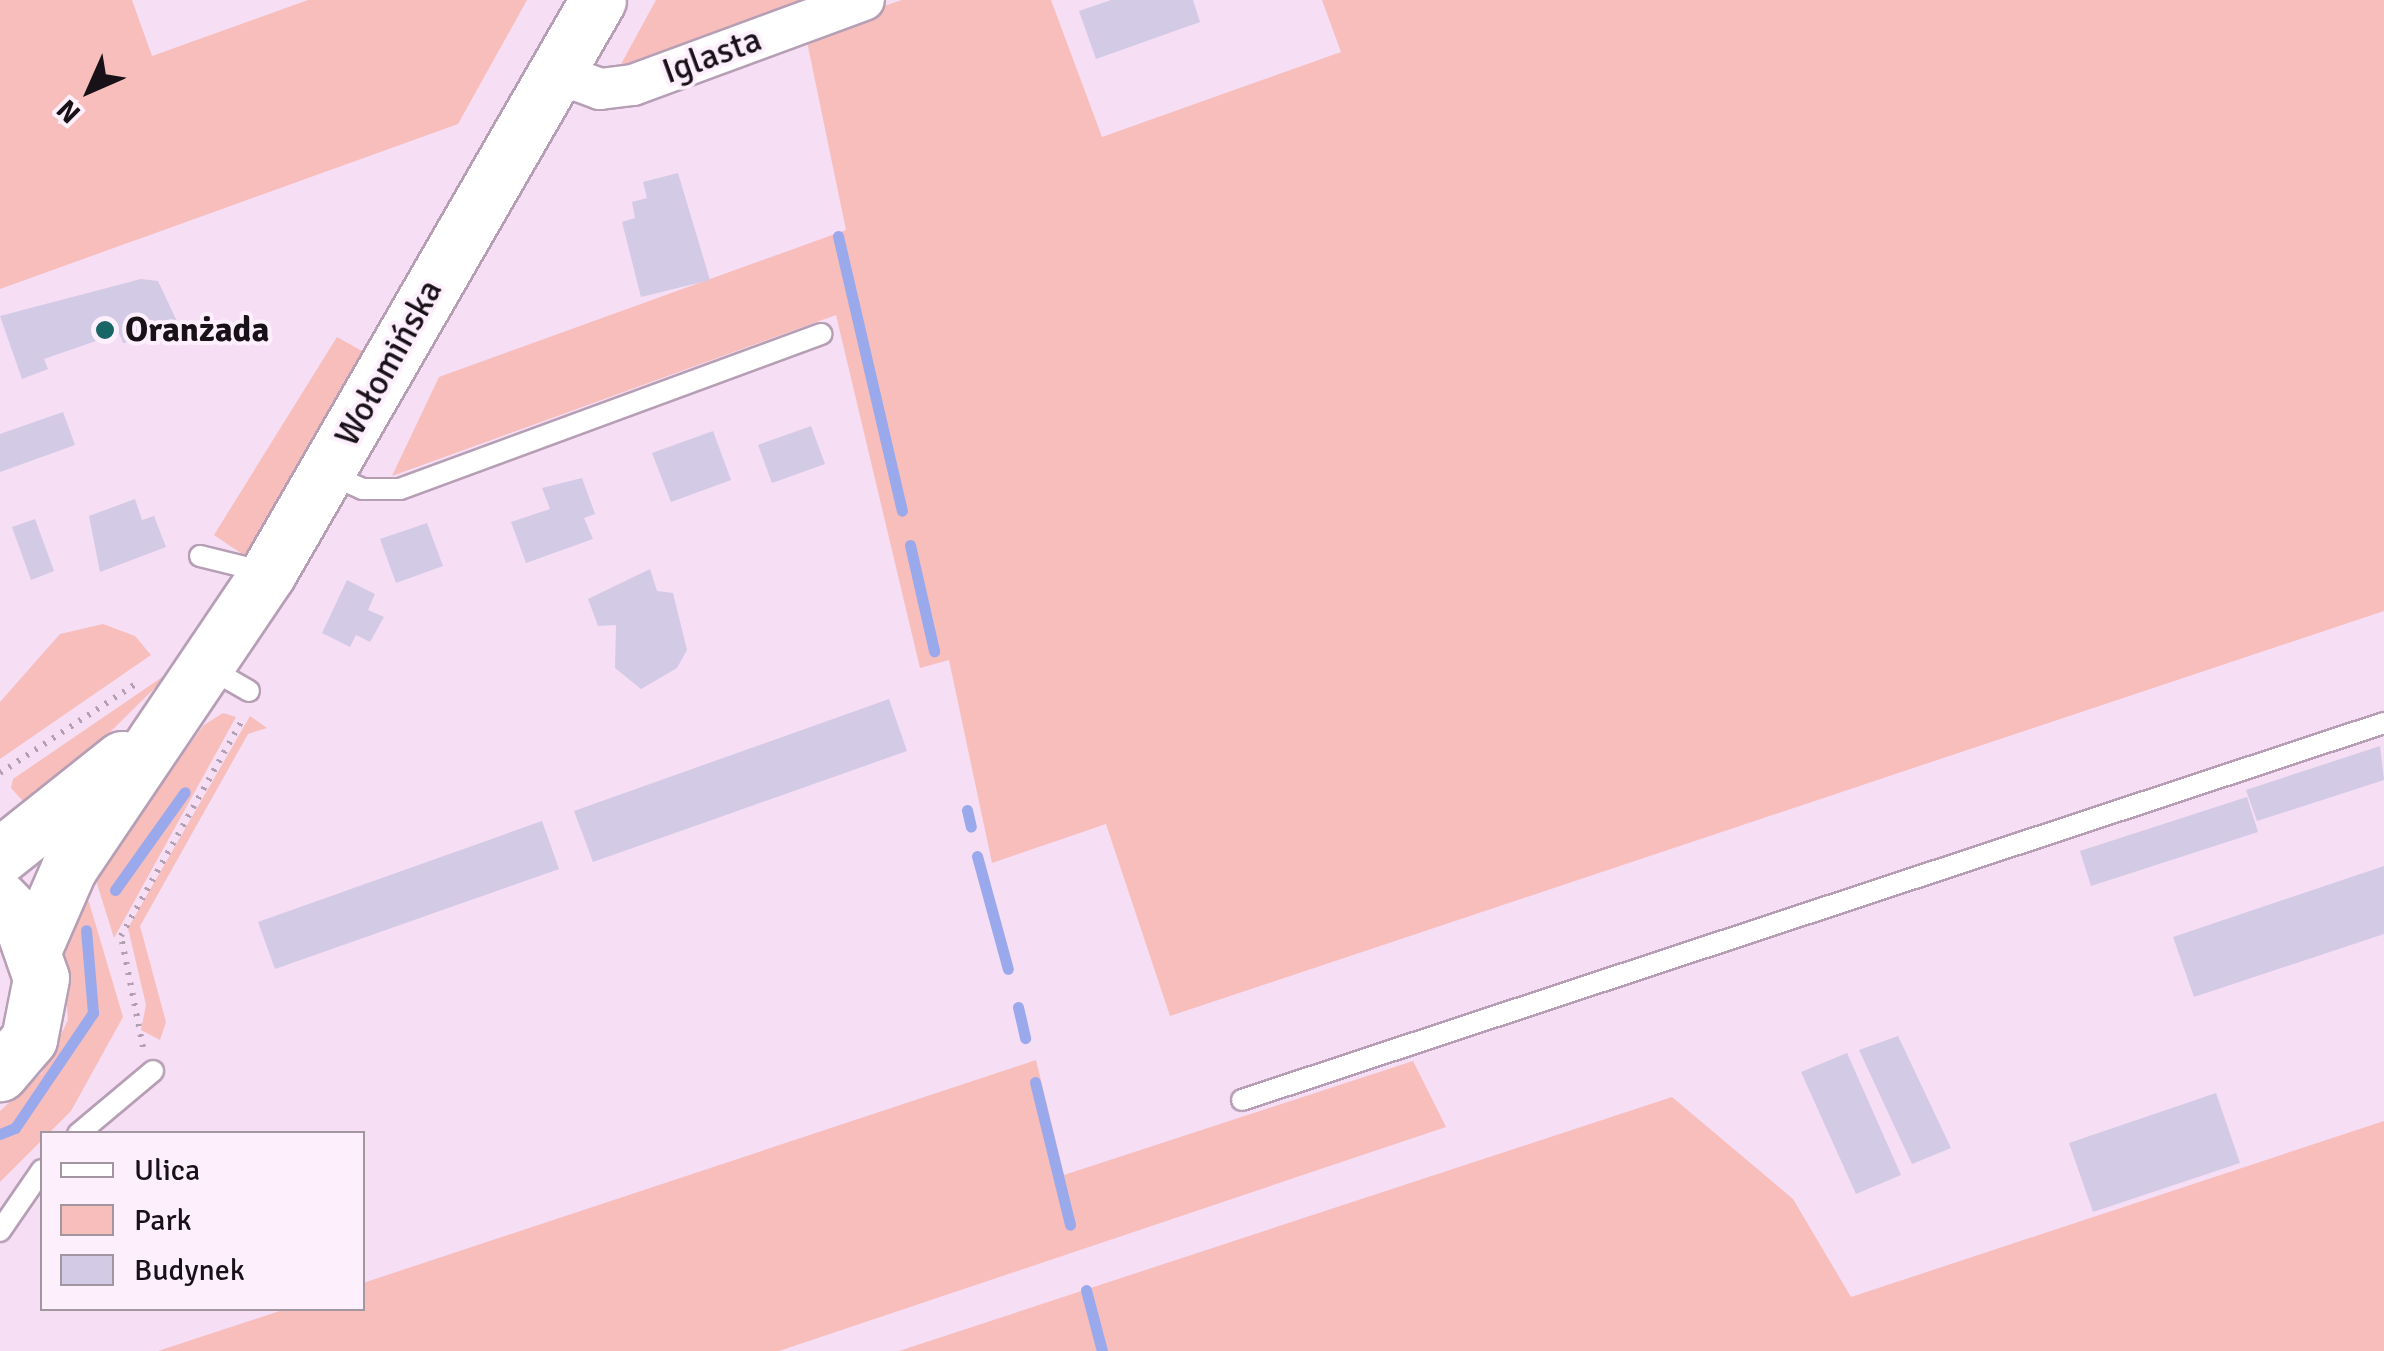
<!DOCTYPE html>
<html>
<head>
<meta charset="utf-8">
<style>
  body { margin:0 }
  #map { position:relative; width:2384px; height:1351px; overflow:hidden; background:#f6def5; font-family:Signika,sans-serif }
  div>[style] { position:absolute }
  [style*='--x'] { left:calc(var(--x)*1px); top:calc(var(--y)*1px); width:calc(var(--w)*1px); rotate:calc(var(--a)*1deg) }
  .green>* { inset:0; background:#f7bebc }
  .stream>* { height:11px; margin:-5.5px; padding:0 5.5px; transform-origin:5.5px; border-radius:5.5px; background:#9aa9eb }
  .building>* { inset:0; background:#d3cae6 }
  .path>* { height:6px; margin-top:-3px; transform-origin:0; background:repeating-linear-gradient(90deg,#b29fb1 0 2.5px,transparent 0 10.5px) }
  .roads { filter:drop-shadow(2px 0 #b69fb5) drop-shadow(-2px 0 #b69fb5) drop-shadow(0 2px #b69fb5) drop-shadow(0 -2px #b69fb5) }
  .service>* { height:20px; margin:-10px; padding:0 10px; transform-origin:10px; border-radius:10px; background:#fff }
  .minor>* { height:40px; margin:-20px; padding:0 20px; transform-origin:20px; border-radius:20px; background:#fff }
  .secondary>* { height:55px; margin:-27.5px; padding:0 27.5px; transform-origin:27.5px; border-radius:27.5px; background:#fff }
  .dots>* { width:28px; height:28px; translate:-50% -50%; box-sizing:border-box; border:5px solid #feeffd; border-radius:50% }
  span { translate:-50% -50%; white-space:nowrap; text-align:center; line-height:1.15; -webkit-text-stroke:8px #feeffd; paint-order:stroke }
  .street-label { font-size:35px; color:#191118 }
  .poi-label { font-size:35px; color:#191118; font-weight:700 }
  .left { translate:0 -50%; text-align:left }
  .legend { position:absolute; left:40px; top:1131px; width:325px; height:180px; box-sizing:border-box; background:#feeffd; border:2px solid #a296a1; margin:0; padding:12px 18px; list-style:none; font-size:30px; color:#191118 }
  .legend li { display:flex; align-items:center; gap:20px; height:50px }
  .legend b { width:50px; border:2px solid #a296a1 }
  .north { position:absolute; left:40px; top:40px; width:100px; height:100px; -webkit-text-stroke:8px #feeffd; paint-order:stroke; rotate:225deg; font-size:28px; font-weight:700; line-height:40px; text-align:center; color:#191118 }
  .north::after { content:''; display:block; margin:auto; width:35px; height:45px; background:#191118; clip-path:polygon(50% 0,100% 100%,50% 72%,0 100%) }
</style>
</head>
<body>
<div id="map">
  <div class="green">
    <div style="clip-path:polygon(0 0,132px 0,152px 56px,308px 0,527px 0,458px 124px,0 289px)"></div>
    <div style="clip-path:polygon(656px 0,801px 0,620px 66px)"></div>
    <div style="clip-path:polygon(902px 0,1051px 0,1102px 137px,1341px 52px,1322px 0,2384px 0,2384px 611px,1170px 1016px,1106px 824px,992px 863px,949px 660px,920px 668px,836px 315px,392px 476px,439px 377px,846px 230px,805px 32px)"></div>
    <div style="clip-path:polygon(337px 337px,362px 351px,248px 558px,214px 535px)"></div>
    <div style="clip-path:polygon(103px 624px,135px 636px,151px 655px,0 759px,0 702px,60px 634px)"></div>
    <div style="clip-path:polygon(174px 669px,31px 810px,11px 788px,13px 779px)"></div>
    <div style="clip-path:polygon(223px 713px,236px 717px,114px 938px,94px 874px,204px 725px)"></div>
    <div style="clip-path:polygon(250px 716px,267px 728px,248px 734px,140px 926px,166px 1022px,160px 1040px,141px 1030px,146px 1005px,128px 928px)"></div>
    <div style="clip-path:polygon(76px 890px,89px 902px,123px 1017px,71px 1111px,0 1182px,0 1111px,42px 1073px,68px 1020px,61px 930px)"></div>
    <div style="clip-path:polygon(1036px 1060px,1064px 1175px,1413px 1061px,1446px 1127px,779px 1351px,158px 1351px,286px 1309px,362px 1308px,363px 1283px)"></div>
    <div style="clip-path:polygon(1672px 1097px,1793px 1199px,1851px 1297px,2384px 1121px,2384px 1351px,899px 1351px)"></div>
  </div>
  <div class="stream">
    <div style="--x:838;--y:236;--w:282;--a:76.9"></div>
    <div style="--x:910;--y:545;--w:109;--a:77.2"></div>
    <div style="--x:967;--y:810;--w:17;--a:77"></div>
    <div style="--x:977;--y:856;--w:117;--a:74.7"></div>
    <div style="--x:115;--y:890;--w:120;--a:-54.5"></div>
    <div style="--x:1018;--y:1007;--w:32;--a:77"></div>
    <div style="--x:1035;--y:1082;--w:147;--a:76.2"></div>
    <div style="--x:0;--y:1134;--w:16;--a:-22"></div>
    <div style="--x:15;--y:1128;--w:139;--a:-55.9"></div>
    <div style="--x:93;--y:1013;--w:83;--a:-94.8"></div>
    <div style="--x:1086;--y:1290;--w:63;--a:75.3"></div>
  </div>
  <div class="building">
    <div style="clip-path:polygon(1111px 0,1193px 0,1200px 22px,1096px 59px,1079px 11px)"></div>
    <div style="clip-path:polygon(678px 173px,710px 280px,641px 297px,622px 222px,635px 218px,632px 202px,647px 198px,643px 182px)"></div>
    <div style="clip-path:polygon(141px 279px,158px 281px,181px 330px,123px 343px,119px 333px,44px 359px,48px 369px,22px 379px,0 316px)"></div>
    <div style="clip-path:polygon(63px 412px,75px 445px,0 472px,0 434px)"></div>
    <div style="clip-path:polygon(811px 426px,825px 464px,772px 483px,758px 445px)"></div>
    <div style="clip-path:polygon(713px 431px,731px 480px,671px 502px,652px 453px)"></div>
    <div style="clip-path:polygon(582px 478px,595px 514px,584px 518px,593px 539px,526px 563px,511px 522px,550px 509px,542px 488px)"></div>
    <div style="clip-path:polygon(135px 499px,142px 520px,154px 516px,166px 547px,100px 572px,89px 516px)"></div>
    <div style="clip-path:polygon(35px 519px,54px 571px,31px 580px,12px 527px)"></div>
    <div style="clip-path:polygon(427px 523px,443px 566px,396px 583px,380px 539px)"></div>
    <div style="clip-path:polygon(650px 569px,657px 591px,673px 593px,687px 650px,677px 668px,641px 689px,615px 668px,616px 625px,598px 626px,588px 599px)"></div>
    <div style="clip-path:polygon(347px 580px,375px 594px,368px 610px,384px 617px,370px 642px,356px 635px,350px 647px,322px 633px)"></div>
    <div style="clip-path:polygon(889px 699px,907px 751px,593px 862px,574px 811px)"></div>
    <div style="clip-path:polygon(2380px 746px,2384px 780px,2257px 821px,2246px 790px)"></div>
    <div style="clip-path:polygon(2247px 797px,2258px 832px,2091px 886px,2080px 851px)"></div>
    <div style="clip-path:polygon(542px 821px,559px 869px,275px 969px,258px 922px)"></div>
    <div style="clip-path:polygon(2384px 866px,2384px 934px,2194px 997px,2173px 937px)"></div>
    <div style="clip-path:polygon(1898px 1036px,1951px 1148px,1912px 1164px,1859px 1050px)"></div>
    <div style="clip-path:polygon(1847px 1053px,1901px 1175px,1856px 1194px,1801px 1072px)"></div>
    <div style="clip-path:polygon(2216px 1093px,2240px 1163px,2093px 1212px,2069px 1143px)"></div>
  </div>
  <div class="path">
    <div style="--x:0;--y:773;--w:164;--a:-33.3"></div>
    <div style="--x:143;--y:1047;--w:113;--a:-101.2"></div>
    <div style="--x:121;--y:936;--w:251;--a:-60.7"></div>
  </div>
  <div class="roads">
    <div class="service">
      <div style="--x:329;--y:474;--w:36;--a:24"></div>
      <div style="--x:362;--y:489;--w:38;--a:0"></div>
      <div style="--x:400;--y:489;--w:449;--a:-20.2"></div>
      <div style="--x:200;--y:556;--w:67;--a:13.8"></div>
      <div style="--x:209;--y:668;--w:46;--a:29.9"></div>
      <div style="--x:1242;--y:1100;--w:1203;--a:-18.27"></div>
      <div style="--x:78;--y:1134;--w:98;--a:-40"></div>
      <div style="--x:0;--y:1231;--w:74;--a:-55.5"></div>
    </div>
    <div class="minor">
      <div style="--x:557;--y:73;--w:46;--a:20.4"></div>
      <div style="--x:600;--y:89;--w:33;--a:-7"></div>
      <div style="--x:633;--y:85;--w:246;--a:-20.2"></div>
    </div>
    <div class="secondary">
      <div style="--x:0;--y:856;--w:156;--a:-38.5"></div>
      <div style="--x:0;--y:899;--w:30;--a:46"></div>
      <div style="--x:21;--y:921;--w:60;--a:70.7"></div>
      <div style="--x:41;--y:978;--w:62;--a:101.1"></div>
      <div style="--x:29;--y:1039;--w:45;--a:130.5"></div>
      <div style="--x:34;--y:948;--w:87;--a:-66.4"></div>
      <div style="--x:69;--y:868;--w:356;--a:-56"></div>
      <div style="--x:268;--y:573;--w:661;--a:-60.06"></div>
    </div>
  </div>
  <div class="dots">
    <div style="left:105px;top:330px;background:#186666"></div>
  </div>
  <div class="street-label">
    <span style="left:712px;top:56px;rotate:-20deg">Iglasta</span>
    <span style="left:389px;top:363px;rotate:-61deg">Wołomińska</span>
  </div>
  <div class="poi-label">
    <span class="left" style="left:125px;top:330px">Oranżada</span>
  </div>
  <ul class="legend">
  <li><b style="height:12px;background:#fff"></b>Ulica</li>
  <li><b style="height:28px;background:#f7bebc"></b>Park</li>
  <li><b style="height:28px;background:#d3cae6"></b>Budynek</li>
  </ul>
  <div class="north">N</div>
</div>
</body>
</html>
